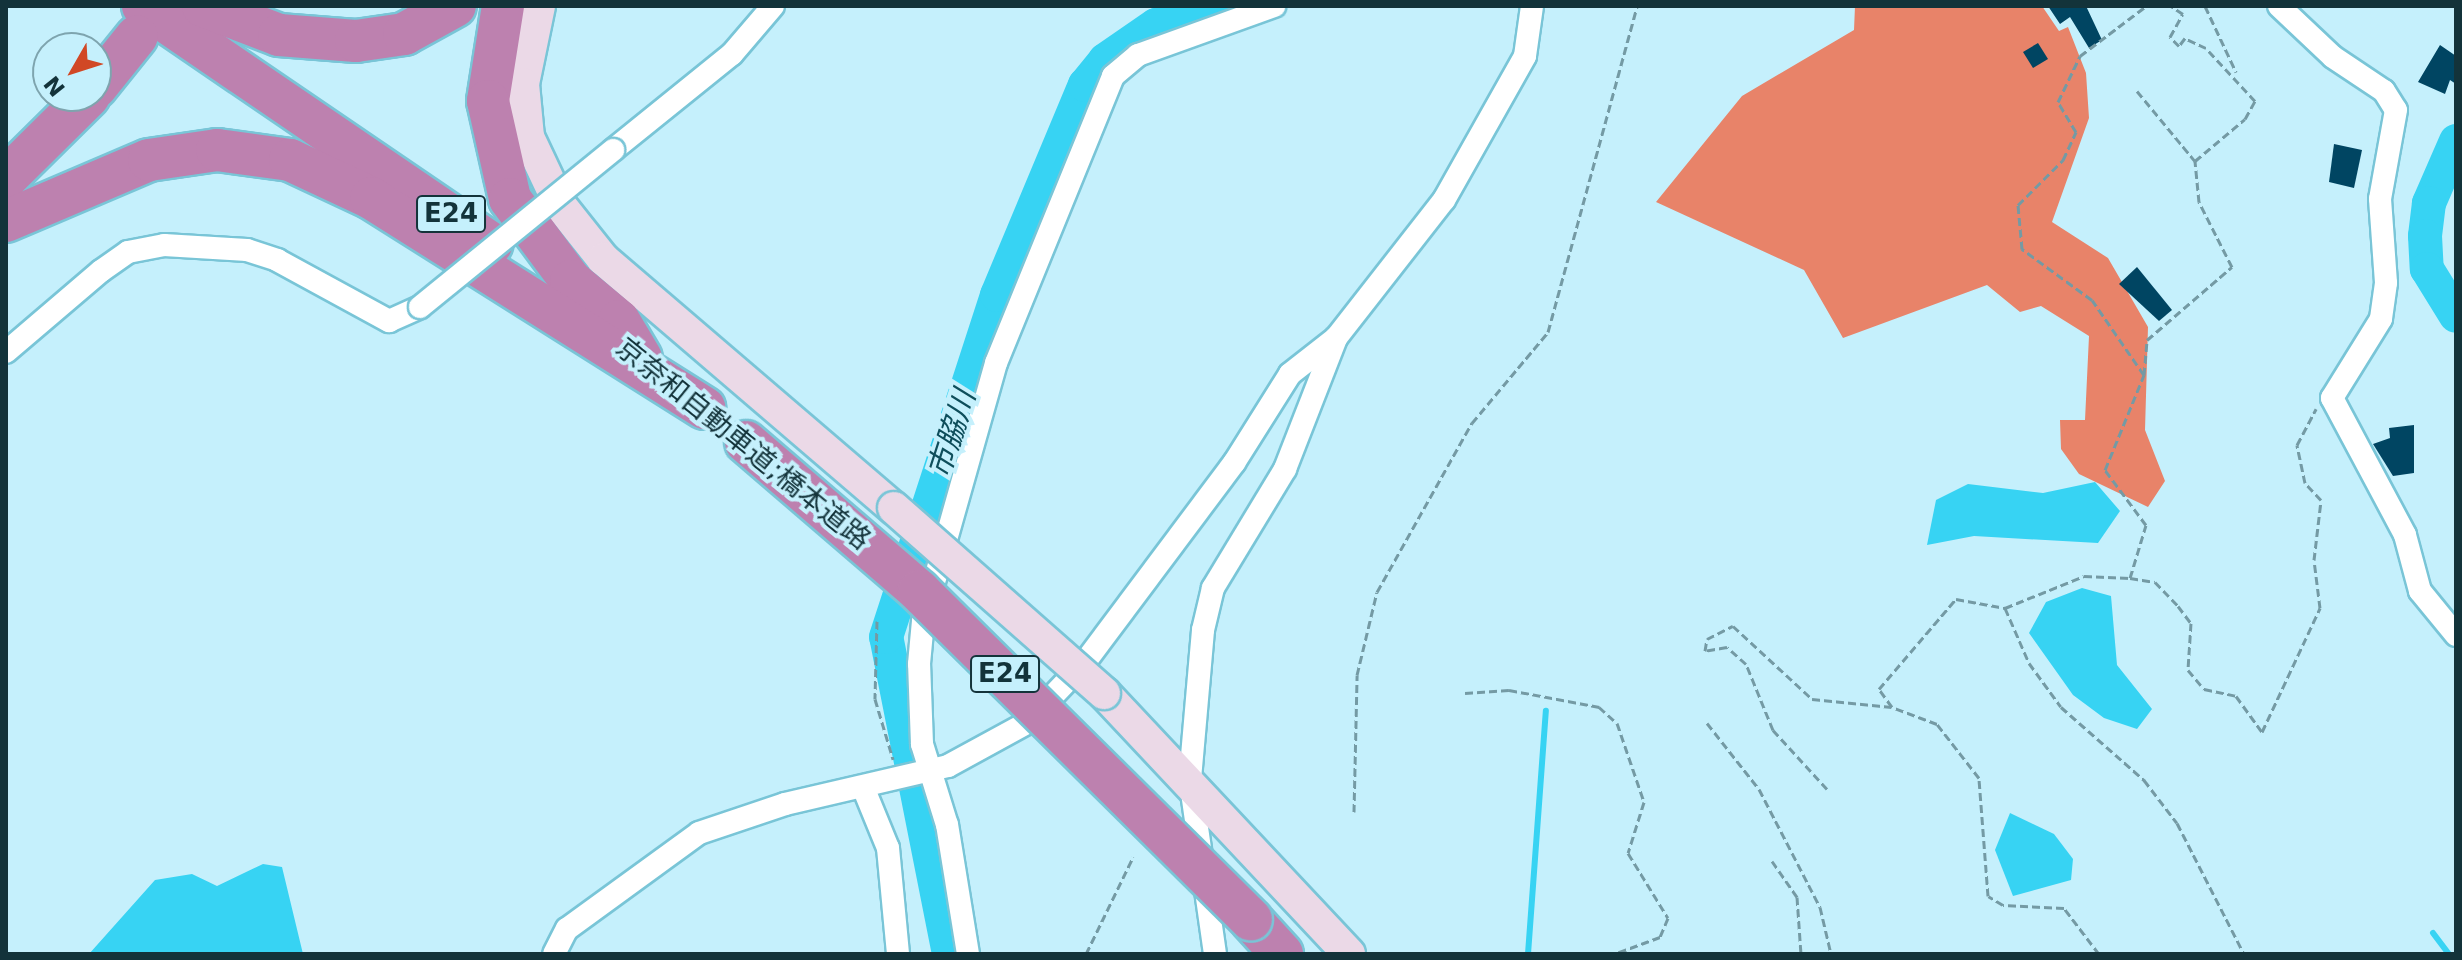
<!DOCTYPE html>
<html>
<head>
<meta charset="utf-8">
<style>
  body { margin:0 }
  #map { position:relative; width:2462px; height:960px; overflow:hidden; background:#c5f0fc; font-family:"DejaVu Sans","Noto Sans JP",sans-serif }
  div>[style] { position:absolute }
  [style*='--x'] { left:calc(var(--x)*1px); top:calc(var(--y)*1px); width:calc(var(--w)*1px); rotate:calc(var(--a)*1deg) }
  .forest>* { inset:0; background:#e88369 }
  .water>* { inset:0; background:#37d3f3 }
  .stream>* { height:6px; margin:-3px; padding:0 3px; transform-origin:3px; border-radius:3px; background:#37d3f3 }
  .river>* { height:34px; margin:-17px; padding:0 17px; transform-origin:17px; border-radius:17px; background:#37d3f3 }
  .building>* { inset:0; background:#004562 }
  .path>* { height:3px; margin-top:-1.5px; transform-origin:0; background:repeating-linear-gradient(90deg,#749aa4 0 8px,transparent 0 12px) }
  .roads { filter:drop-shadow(2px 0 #79c5d7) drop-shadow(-2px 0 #79c5d7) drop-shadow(0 2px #79c5d7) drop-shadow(0 -2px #79c5d7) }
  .street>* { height:22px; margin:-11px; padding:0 11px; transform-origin:11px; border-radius:11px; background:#fff }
  .secondary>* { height:32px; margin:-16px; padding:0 16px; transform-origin:16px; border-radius:16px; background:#ebd9e7 }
  .highway>* { height:42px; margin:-21px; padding:0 21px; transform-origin:21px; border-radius:21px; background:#bd81af }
  .bridges { filter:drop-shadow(2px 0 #79c5d7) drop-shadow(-2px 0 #79c5d7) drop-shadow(0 2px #79c5d7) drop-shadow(0 -2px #79c5d7) }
  .street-bridge>* { height:22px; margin:-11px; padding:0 11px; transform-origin:11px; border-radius:11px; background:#fff }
  .secondary-bridge>* { height:32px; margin:-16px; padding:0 16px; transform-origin:16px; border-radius:16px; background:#ebd9e7 }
  .highway-bridge>* { height:42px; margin:-21px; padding:0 21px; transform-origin:21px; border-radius:21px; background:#bd81af }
  span { translate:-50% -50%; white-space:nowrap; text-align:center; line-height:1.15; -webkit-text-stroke:8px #c5f0fc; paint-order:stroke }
  .shield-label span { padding:2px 6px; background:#c5f0fc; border:2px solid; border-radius:6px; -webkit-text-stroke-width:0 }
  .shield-label { font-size:26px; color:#13333a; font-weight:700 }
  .street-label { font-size:28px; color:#13333a }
  .water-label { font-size:30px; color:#0e4e5b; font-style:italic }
  .frame { position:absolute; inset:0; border:8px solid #13333a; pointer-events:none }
  .north { position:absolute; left:32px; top:32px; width:80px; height:80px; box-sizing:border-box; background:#c5f0fc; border:2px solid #7ea4ae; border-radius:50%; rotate:231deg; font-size:22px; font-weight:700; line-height:32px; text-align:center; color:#13333a }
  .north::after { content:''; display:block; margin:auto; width:28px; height:36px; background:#d14825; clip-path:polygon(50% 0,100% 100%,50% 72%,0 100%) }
</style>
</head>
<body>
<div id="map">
  <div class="forest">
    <div style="clip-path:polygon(1855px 6px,2042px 6px,2059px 31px,2068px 27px,2086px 73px,2089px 118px,2052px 222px,2108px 258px,2148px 327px,2145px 430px,2165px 481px,2148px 507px,2079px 474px,2061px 449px,2060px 420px,2085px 420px,2089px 336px,2041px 306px,2020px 312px,1987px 285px,1843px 338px,1804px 270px,1656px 202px,1742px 96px,1854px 30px)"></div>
  </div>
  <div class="water">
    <div style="clip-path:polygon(2095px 482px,2120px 511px,2098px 543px,1974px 536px,1927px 545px,1936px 500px,1968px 484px,2043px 493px)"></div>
    <div style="clip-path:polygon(2082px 588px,2111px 596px,2117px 665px,2152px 709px,2137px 729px,2104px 718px,2073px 695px,2029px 633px,2046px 602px)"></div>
    <div style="clip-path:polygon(2010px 813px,2054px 834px,2073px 859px,2071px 880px,2013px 896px,1995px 850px)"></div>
    <div style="clip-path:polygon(263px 864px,282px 867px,303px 954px,89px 954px,155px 880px,192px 874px,217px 886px)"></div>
  </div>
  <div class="stream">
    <div style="--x:2433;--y:933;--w:26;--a:53"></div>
    <div style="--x:1528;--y:954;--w:244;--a:-85.8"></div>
  </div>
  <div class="river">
    <div style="--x:2456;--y:141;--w:68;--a:113.5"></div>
    <div style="--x:2429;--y:203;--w:33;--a:97"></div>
    <div style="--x:2425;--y:236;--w:33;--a:87"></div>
    <div style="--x:2427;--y:269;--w:55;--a:58.3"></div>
    <div style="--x:949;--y:954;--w:323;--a:-101.2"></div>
    <div style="--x:886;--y:637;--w:360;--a:-72"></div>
    <div style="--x:997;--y:295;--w:228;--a:-67.3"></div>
    <div style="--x:1085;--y:85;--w:32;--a:-51"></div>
    <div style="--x:1105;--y:60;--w:62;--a:-34.5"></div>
    <div style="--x:1156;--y:25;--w:70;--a:-15.8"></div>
  </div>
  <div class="building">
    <div style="clip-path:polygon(2048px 6px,2086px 6px,2102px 40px,2089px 48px,2070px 17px,2060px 24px)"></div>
    <div style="clip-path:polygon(2038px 43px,2048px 59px,2033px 68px,2023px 52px)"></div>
    <div style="clip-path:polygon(2440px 45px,2456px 56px,2456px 84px,2450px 80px,2445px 94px,2418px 82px)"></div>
    <div style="clip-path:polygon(2334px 144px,2362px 150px,2354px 188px,2329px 182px)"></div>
    <div style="clip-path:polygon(2137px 267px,2172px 310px,2159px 321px,2119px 284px)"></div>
    <div style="clip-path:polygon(2414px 425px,2414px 473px,2393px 476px,2373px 444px,2390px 438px,2389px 428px)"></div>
  </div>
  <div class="path">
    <div style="--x:2205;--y:6;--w:73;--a:64.8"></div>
    <div style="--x:2137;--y:91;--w:91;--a:50.4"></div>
    <div style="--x:2144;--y:375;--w:35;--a:-85"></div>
    <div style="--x:2147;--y:340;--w:112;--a:-40.7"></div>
    <div style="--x:2232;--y:267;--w:73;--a:-116.9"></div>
    <div style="--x:2199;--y:202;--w:41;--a:-95.6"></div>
    <div style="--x:2195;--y:161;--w:65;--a:-40"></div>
    <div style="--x:2245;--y:119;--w:21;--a:-61"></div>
    <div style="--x:2255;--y:101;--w:72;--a:-132.8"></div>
    <div style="--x:2206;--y:48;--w:23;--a:-155"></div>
    <div style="--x:2185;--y:38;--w:10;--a:127"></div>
    <div style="--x:2179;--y:46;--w:13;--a:-135"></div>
    <div style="--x:2170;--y:37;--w:26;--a:-61"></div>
    <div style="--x:2183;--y:14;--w:14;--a:-146"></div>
    <div style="--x:2130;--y:578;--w:25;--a:9"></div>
    <div style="--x:2155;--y:582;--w:33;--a:46"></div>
    <div style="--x:2178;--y:606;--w:21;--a:53"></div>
    <div style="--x:2191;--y:623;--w:47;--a:93.7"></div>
    <div style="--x:2188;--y:670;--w:25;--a:50"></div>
    <div style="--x:2204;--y:689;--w:33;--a:12"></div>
    <div style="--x:2236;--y:696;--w:44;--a:54.2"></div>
    <div style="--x:2262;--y:732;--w:137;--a:-64.9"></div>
    <div style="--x:2320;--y:608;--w:48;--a:-97.1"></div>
    <div style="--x:2314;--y:560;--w:60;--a:-83.3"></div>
    <div style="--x:2321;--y:500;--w:23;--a:-133"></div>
    <div style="--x:2305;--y:483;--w:39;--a:-102"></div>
    <div style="--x:2297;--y:445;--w:41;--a:-62.2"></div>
    <div style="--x:2005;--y:608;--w:60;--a:66.4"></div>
    <div style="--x:2029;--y:663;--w:54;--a:54"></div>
    <div style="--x:2061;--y:707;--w:111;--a:41.3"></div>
    <div style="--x:2144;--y:780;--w:54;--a:52.5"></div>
    <div style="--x:2177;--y:823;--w:147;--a:62.9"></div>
    <div style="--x:877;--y:621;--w:78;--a:91.5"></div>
    <div style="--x:875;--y:699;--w:63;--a:73.3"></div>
    <div style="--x:1465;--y:693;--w:44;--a:-3.9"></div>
    <div style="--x:1509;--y:690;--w:92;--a:10.7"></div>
    <div style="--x:1599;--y:707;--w:24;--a:42"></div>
    <div style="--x:1617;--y:723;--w:83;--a:71.1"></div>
    <div style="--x:1644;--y:802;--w:53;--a:107.4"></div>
    <div style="--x:1628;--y:853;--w:76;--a:58.4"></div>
    <div style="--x:1668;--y:918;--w:21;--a:113"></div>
    <div style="--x:1660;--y:937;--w:49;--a:159.7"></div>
    <div style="--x:1707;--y:723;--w:84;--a:51.8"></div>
    <div style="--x:1759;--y:789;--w:133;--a:62.7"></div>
    <div style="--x:1820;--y:907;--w:48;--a:76.8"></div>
    <div style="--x:1827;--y:789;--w:80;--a:-132.5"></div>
    <div style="--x:1773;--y:730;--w:71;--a:-112.2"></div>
    <div style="--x:1746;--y:664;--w:25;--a:-138"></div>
    <div style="--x:1727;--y:647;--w:22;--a:170"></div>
    <div style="--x:1705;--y:651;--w:12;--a:-81"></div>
    <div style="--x:1707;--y:639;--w:29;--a:-27"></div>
    <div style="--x:1733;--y:626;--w:108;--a:42.7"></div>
    <div style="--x:1812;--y:699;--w:80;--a:5.7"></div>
    <div style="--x:1354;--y:812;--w:137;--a:-88.7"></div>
    <div style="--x:1357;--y:675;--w:85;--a:-76.5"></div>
    <div style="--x:1377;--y:592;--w:194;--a:-60.7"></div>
    <div style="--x:1472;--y:423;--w:119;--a:-50.1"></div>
    <div style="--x:1548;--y:332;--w:338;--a:-74.7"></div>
    <div style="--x:1772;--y:861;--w:44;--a:55.2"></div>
    <div style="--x:1797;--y:897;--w:57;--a:86"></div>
    <div style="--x:1086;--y:954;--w:108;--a:-64.1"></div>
    <div style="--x:2099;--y:954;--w:58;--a:-127.3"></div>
    <div style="--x:2064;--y:908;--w:61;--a:-177.2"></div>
    <div style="--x:2003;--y:905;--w:17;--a:-149"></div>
    <div style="--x:1988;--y:896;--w:118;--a:-94.4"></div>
    <div style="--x:1979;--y:778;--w:68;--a:-127.9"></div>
    <div style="--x:1937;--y:724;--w:48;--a:-159.3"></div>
    <div style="--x:1892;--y:707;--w:22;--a:-126"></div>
    <div style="--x:1879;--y:689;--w:118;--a:-49.5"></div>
    <div style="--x:1956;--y:599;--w:50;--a:10.4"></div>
    <div style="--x:2005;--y:608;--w:85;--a:-22.1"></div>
    <div style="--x:2084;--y:576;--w:46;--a:2.5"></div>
    <div style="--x:2130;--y:578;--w:55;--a:-73.2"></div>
    <div style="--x:2146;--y:525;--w:69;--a:-126.7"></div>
    <div style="--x:2105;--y:470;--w:103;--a:-67.7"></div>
    <div style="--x:2144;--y:375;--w:91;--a:-124.7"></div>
    <div style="--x:2092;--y:300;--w:87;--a:-143.9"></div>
    <div style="--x:2022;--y:249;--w:44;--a:-95.2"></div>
    <div style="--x:2018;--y:205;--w:64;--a:-45"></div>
    <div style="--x:2063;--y:160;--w:31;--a:-65"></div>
    <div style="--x:2076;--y:132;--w:35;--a:-121"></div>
    <div style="--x:2058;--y:102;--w:51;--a:-64.4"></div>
    <div style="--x:2080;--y:56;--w:83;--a:-37.1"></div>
  </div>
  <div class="roads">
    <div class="street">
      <div style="--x:2279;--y:6;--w:74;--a:43.4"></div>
      <div style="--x:2333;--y:57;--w:61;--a:33.7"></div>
      <div style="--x:2384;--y:91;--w:22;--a:58"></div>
      <div style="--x:2396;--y:110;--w:90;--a:100.2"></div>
      <div style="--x:2380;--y:199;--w:84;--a:85.9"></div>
      <div style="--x:2386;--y:283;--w:36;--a:98"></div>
      <div style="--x:2381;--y:319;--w:93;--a:121.8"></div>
      <div style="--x:2332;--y:398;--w:155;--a:61.9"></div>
      <div style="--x:2405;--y:535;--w:58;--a:75"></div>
      <div style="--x:2420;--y:591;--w:57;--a:50.7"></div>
      <div style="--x:613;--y:150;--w:153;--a:-38.9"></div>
      <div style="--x:732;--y:54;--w:63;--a:-49.5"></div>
      <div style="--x:6;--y:352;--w:125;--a:-40.5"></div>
      <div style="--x:101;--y:271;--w:33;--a:-35"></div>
      <div style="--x:128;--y:252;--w:37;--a:-11"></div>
      <div style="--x:164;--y:245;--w:83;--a:3.4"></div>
      <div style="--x:247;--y:250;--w:32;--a:18"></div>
      <div style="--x:277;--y:260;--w:128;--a:28.6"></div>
      <div style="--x:389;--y:321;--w:34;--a:-24"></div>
      <div style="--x:863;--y:787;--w:66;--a:67.7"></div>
      <div style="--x:888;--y:848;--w:106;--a:84.6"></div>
      <div style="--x:554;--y:954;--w:28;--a:-63"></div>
      <div style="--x:567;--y:929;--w:163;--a:-36"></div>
      <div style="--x:699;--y:833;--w:91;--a:-18.6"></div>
      <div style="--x:785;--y:804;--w:167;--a:-13.1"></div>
      <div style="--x:948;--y:766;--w:90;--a:-28.6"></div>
      <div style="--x:1027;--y:723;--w:84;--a:-46.4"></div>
      <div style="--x:1085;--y:662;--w:249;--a:-53.2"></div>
      <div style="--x:1234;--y:463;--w:105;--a:-57.8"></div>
      <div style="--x:1290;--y:374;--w:58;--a:-38"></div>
      <div style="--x:1336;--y:338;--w:175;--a:-52"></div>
      <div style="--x:1444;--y:200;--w:165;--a:-60.6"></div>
      <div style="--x:1525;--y:56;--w:50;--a:-82"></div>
      <div style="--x:968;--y:954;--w:131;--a:-99.2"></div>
      <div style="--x:947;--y:825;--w:85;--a:-107.2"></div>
      <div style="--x:922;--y:744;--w:80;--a:-92.1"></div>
      <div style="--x:919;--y:664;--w:43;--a:-84.7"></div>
      <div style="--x:923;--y:621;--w:268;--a:-74.2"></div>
      <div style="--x:996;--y:363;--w:310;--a:-67.8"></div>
      <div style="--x:1113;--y:76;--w:33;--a:-40"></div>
      <div style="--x:1138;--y:55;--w:145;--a:-19.8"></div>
      <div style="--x:1215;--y:954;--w:177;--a:-98.1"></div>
      <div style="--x:1190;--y:779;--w:150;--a:-85"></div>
      <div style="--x:1203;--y:630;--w:43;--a:-76.6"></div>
      <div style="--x:1213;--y:588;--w:139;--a:-58.8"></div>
      <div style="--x:1285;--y:469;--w:141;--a:-68.7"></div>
    </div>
    <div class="secondary">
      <div style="--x:539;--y:6;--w:80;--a:101.6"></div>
      <div style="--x:523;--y:84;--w:53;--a:84.6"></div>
      <div style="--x:528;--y:137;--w:75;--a:64.8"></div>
      <div style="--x:560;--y:205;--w:69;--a:51.5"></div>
      <div style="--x:603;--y:259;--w:383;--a:40.6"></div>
      <div style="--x:1104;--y:693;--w:358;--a:46.8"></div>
    </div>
    <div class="highway">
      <div style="--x:143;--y:6;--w:422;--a:34.3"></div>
      <div style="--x:203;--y:6;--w:81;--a:20.9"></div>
      <div style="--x:279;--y:35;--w:77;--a:4.5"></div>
      <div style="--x:356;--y:41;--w:49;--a:-8.3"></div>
      <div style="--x:404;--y:34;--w:58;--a:-28.8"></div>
      <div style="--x:503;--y:6;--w:96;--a:99"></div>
      <div style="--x:488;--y:101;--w:100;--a:77.3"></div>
      <div style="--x:510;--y:199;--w:102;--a:53.4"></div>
      <div style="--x:571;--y:281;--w:62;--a:39.8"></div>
      <div style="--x:619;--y:321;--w:43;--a:59.3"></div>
      <div style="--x:96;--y:87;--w:65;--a:-51.2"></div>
      <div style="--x:6;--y:178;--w:117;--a:-44.7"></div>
      <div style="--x:6;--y:221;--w:155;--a:-23.1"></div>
      <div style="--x:149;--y:160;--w:69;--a:-8.4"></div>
      <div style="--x:217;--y:150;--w:74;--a:7.8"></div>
      <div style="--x:290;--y:160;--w:89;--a:25.1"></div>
      <div style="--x:371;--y:198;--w:394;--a:32.2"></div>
      <div style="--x:1251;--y:920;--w:46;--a:47.6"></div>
    </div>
  </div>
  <div class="bridges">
    <div class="street-bridge">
      <div style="--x:420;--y:307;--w:249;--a:-39.1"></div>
    </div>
    <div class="secondary-bridge">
      <div style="--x:894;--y:508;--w:280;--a:41.4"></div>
    </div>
    <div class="highway-bridge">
      <div style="--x:746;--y:442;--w:228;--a:40.7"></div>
      <div style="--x:919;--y:591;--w:467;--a:44.7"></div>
    </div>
  </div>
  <div class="shield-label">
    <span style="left:451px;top:214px">E24</span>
    <span style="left:1005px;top:674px">E24</span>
  </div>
  <div class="street-label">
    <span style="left:743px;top:444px;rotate:39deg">京奈和自動車道;橋本道路</span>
  </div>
  <div class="water-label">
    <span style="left:952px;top:434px;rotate:-72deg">市脇川</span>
  </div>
  <div class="frame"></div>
  <div class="north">N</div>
</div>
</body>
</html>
